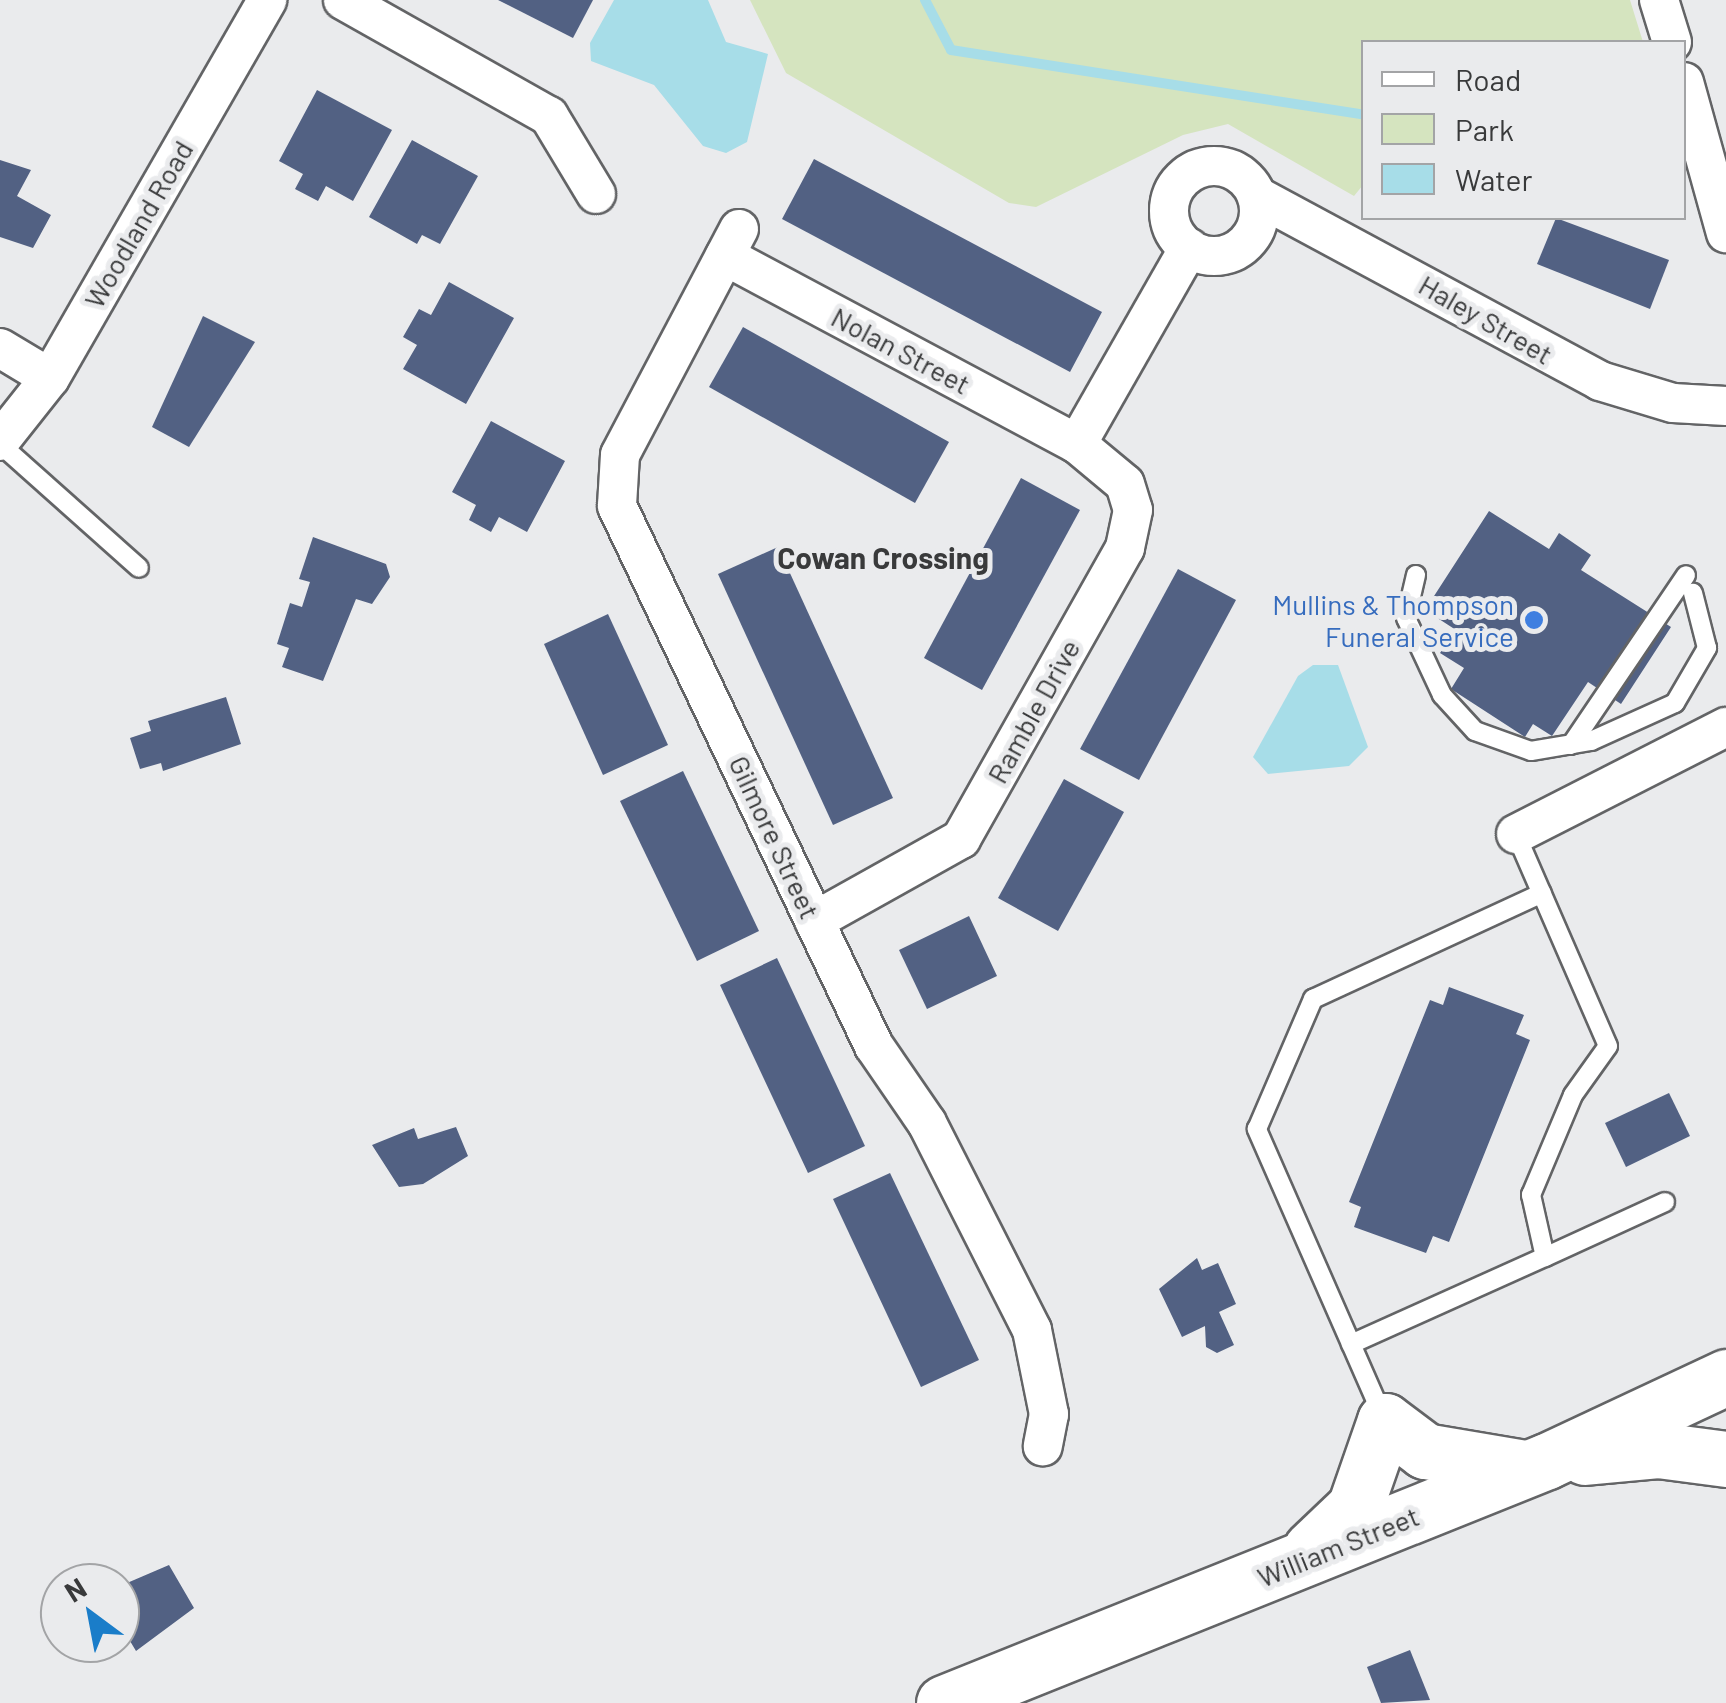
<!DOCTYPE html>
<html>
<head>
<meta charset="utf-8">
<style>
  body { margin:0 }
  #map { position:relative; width:1726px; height:1703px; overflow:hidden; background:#eaebed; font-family:Barlow,sans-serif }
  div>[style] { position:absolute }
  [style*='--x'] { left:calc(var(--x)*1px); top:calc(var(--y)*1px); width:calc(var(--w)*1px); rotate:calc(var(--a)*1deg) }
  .green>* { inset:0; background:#d5e4bf }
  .water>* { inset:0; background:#a7dde8 }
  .stream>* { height:10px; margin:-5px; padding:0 5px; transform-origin:5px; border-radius:5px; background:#a7dde8 }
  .building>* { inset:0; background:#526183 }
  .roads { filter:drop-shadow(2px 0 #636466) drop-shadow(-2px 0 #636466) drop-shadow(0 2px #636466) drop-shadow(0 -2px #636466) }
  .service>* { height:18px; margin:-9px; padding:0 9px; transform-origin:9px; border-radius:9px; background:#fff }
  .minor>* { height:38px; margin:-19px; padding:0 19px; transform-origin:19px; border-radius:19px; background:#fff }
  .minor>.ring { margin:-19px; padding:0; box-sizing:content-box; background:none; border:38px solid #fff; border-radius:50% }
  .trunk>* { height:55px; margin:-27.5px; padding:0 27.5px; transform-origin:27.5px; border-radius:27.5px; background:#fff }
  .dots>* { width:28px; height:28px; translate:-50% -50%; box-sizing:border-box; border:5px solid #eaebed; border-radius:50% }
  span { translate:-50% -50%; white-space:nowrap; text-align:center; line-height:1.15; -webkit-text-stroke:10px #eaebed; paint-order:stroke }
  .street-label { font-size:28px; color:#393a3b }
  .shop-label { font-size:28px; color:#366cbe }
  .right { translate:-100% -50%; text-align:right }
  .neighbourhood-label { font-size:30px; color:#393a3b; font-weight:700 }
  .legend { position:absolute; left:1361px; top:40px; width:325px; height:180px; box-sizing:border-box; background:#eaebed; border:2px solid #a3a4a6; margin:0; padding:12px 18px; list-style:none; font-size:30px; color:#393a3b }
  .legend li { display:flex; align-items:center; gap:20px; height:50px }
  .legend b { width:50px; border:2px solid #a3a4a6 }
  .north { position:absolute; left:40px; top:1563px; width:100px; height:100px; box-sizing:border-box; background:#eaebed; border:2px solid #a3a4a6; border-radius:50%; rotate:328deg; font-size:28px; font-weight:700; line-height:40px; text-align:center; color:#393a3b }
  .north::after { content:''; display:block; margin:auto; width:35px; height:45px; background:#1a7dc9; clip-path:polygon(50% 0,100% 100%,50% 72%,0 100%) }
</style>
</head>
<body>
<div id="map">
  <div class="green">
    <div style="clip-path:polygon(750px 0,1630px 0,1643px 42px,1364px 42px,1363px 185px,1354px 196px,1228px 124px,1183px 135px,1036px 207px,1009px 203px,786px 73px)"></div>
  </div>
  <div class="water">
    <div style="clip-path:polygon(614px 0,708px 0,726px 42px,768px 54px,747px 142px,726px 153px,703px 146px,654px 85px,591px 61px,590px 43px)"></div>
    <div style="clip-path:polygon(1313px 665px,1338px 665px,1368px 747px,1349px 766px,1268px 774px,1253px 757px,1298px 676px)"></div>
  </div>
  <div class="stream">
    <div style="--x:925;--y:0;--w:56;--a:62.5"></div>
    <div style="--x:951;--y:50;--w:418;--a:8.9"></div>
  </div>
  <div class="building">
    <div style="clip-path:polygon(498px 0,593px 0,573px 38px)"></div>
    <div style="clip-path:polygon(317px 90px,392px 130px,353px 201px,326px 186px,318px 201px,295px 189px,303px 174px,279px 161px)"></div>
    <div style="clip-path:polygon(412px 140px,478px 176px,440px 244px,422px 235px,417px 244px,369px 217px)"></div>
    <div style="clip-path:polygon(814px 159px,1102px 312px,1070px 372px,782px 219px)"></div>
    <div style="clip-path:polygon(0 160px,31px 170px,17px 196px,51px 215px,33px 248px,0 237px)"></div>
    <div style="clip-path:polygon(1556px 218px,1669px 260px,1650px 309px,1537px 264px)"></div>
    <div style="clip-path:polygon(449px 282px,514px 318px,466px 404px,403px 369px,417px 345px,403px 337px,419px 309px,431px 315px)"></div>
    <div style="clip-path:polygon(203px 316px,255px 342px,189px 447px,152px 427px)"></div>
    <div style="clip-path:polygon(743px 327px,949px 442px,915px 503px,709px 387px)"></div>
    <div style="clip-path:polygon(491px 421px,565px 461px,527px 532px,499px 517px,491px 532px,469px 520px,476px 505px,452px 492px)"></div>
    <div style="clip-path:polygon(1021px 478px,1080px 510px,982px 690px,924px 658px)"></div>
    <div style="clip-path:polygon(1489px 511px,1549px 549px,1559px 533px,1591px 555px,1581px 570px,1671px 627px,1621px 704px,1588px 682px,1552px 736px,1533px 724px,1525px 737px,1451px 689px,1464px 668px,1440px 653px,1456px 630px,1425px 610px)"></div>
    <div style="clip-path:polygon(313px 537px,386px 564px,390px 577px,372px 604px,356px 599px,323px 681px,282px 667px,289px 648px,277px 644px,290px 603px,302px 607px,310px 582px,299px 579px)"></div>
    <div style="clip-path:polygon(778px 547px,893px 798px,833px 825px,718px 574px)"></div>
    <div style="clip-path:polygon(1178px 569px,1236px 600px,1139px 780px,1080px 749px)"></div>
    <div style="clip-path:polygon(608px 614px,668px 745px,603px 775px,544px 644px)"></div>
    <div style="clip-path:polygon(226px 697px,241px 744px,163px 771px,161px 763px,140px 769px,130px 738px,151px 731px,148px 721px)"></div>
    <div style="clip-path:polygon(683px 771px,759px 931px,697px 961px,620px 801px)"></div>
    <div style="clip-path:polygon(1064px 779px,1124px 812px,1058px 931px,998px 898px)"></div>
    <div style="clip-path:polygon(969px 916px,997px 976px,927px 1009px,899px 950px)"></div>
    <div style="clip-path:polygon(777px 958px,865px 1146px,808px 1173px,720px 985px)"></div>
    <div style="clip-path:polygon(1449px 987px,1524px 1015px,1516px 1034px,1530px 1040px,1449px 1242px,1433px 1236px,1426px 1253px,1354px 1227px,1361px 1207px,1349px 1202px,1430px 1000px,1443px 1005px)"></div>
    <div style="clip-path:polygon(1669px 1093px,1690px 1136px,1626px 1167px,1605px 1123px)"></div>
    <div style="clip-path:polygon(456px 1127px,468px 1156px,423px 1184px,399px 1187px,372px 1145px,414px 1128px,418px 1139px)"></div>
    <div style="clip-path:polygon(890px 1173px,979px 1360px,921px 1387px,833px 1199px)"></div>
    <div style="clip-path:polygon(1197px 1258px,1202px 1270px,1218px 1263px,1236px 1304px,1219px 1312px,1234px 1345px,1217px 1353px,1206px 1347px,1205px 1326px,1182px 1337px,1159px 1289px)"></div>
    <div style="clip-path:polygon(169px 1565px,194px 1608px,136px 1651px,127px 1636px,120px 1640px,120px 1586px)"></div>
    <div style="clip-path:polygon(91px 1643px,114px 1643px,97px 1653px)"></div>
    <div style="clip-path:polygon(1410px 1650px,1430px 1700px,1381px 1703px,1367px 1667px)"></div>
  </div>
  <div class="roads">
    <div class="service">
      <div style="--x:0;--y:444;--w:186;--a:41.7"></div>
      <div style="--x:1416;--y:575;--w:44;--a:103.1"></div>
      <div style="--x:1406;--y:618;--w:85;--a:64.9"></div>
      <div style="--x:1442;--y:695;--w:49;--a:47.5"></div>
      <div style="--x:1475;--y:731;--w:59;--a:19.7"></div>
      <div style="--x:1531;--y:751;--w:61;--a:-9.5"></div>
      <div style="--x:1591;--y:741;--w:92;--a:-24.3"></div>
      <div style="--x:1675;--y:703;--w:64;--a:-59.8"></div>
      <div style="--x:1707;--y:648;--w:57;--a:-104.3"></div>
      <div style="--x:1571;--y:745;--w:205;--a:-55.9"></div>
      <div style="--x:1545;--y:1257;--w:132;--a:-24.6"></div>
      <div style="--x:1351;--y:1344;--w:213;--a:-24.2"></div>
      <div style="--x:1545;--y:1257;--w:64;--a:-102.7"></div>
      <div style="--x:1531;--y:1195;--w:108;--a:-67.2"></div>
      <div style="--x:1573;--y:1095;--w:60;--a:-54.5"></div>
      <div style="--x:1608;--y:1046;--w:231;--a:-113.5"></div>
      <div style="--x:1384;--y:1419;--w:317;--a:-113.7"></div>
      <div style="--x:1257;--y:1129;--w:142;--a:-66.7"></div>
      <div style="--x:1313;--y:999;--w:252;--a:-24.8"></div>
    </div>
    <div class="minor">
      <div style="--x:343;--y:0;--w:236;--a:29.4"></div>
      <div style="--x:549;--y:116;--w:91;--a:58.9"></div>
      <div style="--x:1659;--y:0;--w:44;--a:72.8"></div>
      <div style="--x:1684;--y:82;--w:157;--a:74.5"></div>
      <div class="ring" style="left:1169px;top:166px;width:52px;height:52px"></div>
      <div style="--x:1257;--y:196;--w:390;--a:28.3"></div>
      <div style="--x:1600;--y:381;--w:76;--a:16.8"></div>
      <div style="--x:1673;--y:403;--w:53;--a:3.2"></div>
      <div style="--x:739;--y:229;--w:255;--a:117.8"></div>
      <div style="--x:620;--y:455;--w:51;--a:93.4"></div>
      <div style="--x:617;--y:506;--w:598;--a:64.55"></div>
      <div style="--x:874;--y:1046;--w:93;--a:55.5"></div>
      <div style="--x:927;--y:1123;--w:232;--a:63.1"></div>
      <div style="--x:1032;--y:1330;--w:86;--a:78.6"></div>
      <div style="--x:1049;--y:1414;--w:33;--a:101"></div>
      <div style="--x:725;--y:256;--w:399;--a:28.1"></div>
      <div style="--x:1077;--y:444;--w:62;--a:39.8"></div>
      <div style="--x:1125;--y:484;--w:27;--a:73"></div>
      <div style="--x:1133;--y:510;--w:39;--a:102"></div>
      <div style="--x:1125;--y:548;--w:334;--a:119.4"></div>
      <div style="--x:961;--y:839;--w:168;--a:150.8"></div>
      <div style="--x:0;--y:348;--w:58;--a:31"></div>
      <div style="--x:0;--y:441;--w:80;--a:-51.6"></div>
      <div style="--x:50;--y:378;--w:436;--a:-60.1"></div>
      <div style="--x:1077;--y:444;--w:226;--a:-60.3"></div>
      <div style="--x:1516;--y:834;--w:236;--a:-27"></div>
    </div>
    <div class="trunk">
      <div style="--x:1385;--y:1421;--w:50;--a:36.9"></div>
      <div style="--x:1425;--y:1451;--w:102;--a:9.6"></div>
      <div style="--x:1585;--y:1457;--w:73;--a:-5.5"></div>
      <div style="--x:1658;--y:1450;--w:69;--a:7.5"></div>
      <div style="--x:1311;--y:1549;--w:61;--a:-43.7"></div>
      <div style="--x:1355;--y:1507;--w:91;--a:-70.8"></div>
      <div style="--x:944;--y:1703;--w:650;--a:-21.87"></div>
      <div style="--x:1547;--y:1461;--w:198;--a:-25.1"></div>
    </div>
  </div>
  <div class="dots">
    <div style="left:1534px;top:620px;background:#3f7fe0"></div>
  </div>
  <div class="street-label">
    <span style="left:138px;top:224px;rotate:-60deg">Woodland Road</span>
    <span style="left:1486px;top:319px;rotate:30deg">Haley Street</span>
    <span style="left:901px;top:350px;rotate:28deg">Nolan Street</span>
    <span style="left:1033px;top:711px;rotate:-61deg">Ramble Drive</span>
    <span style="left:775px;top:837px;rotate:65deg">Gilmore Street</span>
    <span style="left:1338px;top:1546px;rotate:-22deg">William Street</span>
  </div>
  <div class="shop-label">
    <span class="right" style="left:1514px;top:620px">Mullins &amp; Thompson<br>Funeral Service</span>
  </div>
  <div class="neighbourhood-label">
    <span style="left:883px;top:557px">Cowan Crossing</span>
  </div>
  <ul class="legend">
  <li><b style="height:12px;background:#fff"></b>Road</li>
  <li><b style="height:28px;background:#d5e4bf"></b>Park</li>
  <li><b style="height:28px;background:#a7dde8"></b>Water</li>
  </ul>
  <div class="north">N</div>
</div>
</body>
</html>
